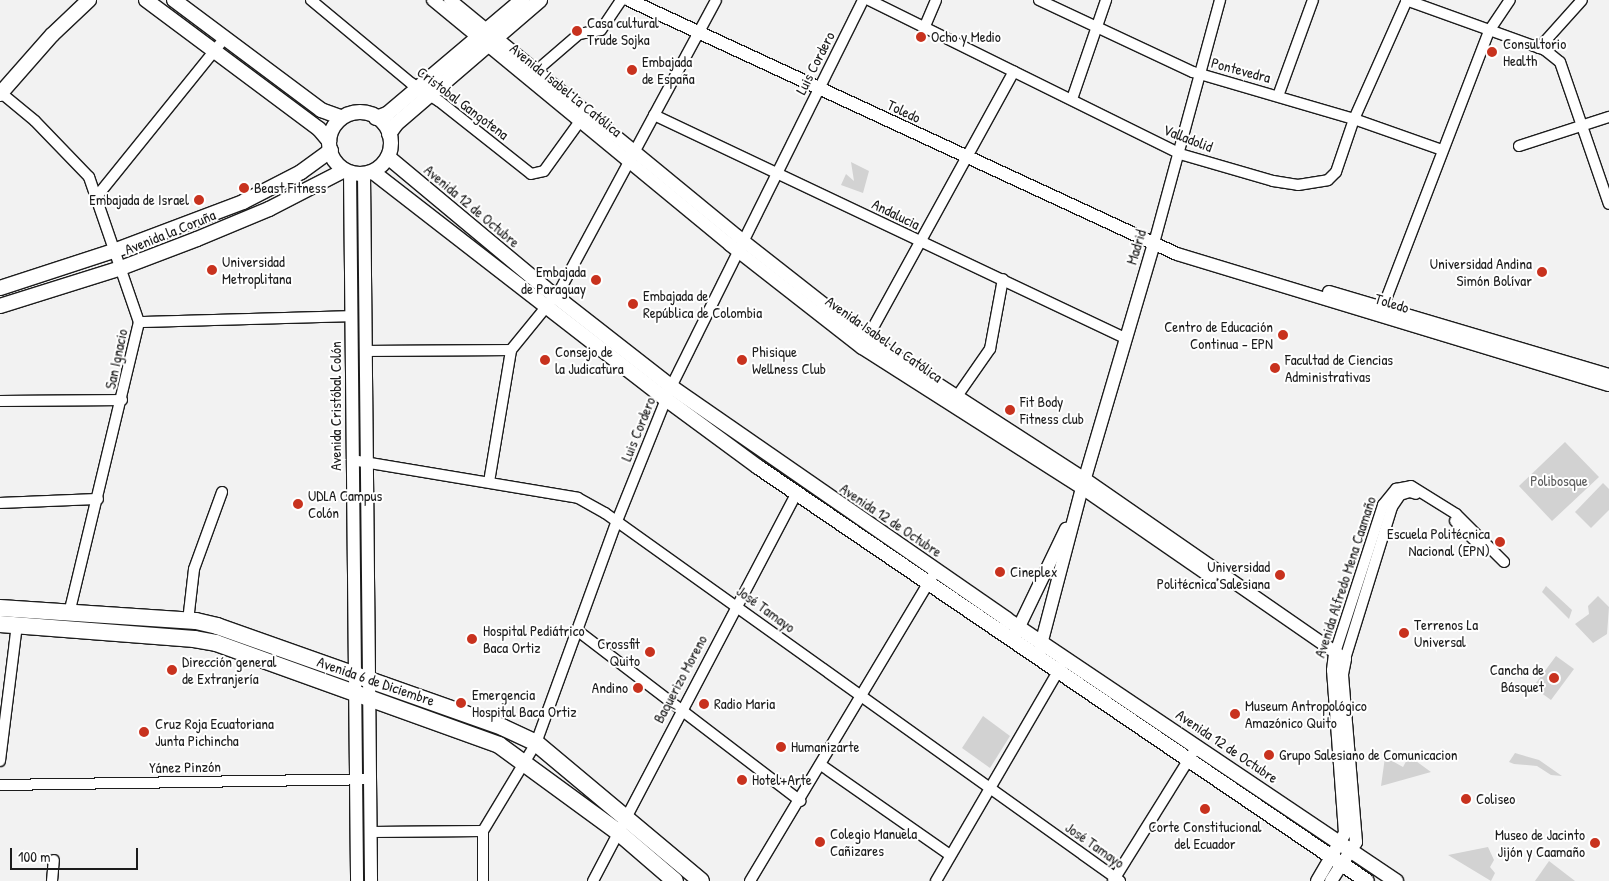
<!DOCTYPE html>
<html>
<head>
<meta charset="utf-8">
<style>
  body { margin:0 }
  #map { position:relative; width:1609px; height:881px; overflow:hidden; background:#f2f2f2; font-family:"Patrick Hand",sans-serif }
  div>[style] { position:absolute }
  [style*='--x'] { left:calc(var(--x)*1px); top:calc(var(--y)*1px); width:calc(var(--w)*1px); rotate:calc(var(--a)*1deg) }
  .green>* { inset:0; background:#d2d2d2 }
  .roads { filter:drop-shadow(1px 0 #1c1c1c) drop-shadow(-1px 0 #1c1c1c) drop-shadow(0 1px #1c1c1c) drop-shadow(0 -1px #1c1c1c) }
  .minor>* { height:10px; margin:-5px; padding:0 5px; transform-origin:5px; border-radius:5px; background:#fff }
  .tertiary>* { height:12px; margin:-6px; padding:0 6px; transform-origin:6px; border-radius:6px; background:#fff }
  .secondary>* { height:14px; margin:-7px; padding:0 7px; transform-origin:7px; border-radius:7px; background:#fff }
  .secondary>.ring { margin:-7px; padding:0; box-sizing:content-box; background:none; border:14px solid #fff; border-radius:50% }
  .primary>* { height:16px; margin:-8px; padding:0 8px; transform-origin:8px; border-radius:8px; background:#fff }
  .dots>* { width:14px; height:14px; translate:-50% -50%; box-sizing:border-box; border:2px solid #fff; border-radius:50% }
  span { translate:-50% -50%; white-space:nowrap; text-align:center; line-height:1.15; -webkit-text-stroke:4px #fff; paint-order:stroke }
  .poi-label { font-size:15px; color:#1c1c1c }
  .left { translate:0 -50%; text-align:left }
  .right { translate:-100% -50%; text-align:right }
  .street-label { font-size:15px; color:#1c1c1c }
  .park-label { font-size:15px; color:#5c5c5c }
  .scale { position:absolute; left:10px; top:848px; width:128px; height:22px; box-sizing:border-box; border:2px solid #1c1c1c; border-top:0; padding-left:6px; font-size:15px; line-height:18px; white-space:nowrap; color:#1c1c1c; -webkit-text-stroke:4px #fff; paint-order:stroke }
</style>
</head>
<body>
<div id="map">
  <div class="green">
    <div style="clip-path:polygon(851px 162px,869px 171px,863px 193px,841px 185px,846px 174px,854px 181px)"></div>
    <div style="clip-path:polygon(1565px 442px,1599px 477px,1552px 521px,1519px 486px)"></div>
    <div style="clip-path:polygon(1603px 483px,1609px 489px,1609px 510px,1591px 528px,1575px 512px)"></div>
    <div style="clip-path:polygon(1546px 586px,1572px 610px,1569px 619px,1542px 592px)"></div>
    <div style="clip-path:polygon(1598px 596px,1609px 607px,1607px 634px,1593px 643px,1575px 624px,1589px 614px,1588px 606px)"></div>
    <div style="clip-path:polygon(1556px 656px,1574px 669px,1551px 700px,1533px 687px)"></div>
    <div style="clip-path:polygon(983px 716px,1010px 736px,990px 768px,962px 748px)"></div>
    <div style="clip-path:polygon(1515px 753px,1539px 760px,1562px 776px,1551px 775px,1537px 766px,1514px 764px,1509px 762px)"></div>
    <div style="clip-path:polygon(1409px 756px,1431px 772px,1381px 786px,1385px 757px,1403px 767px)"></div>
    <div style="clip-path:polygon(1488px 847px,1494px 860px,1490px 867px,1495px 873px,1491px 881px,1448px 855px)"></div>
    <div style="clip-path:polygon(1549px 861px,1575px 881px,1535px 881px)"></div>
  </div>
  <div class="roads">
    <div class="minor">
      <div style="--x:311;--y:0;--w:130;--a:39.7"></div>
      <div style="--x:411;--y:83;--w:33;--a:33"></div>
      <div style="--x:439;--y:101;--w:117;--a:38.4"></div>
      <div style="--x:531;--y:174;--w:13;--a:-13"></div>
      <div style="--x:544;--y:171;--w:67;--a:-54.2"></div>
      <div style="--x:869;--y:0;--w:347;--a:26.3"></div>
      <div style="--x:1180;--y:154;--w:97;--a:16.2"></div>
      <div style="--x:1273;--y:181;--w:25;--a:9"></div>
      <div style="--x:1298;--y:185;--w:30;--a:-9"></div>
      <div style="--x:1328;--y:180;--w:11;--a:-45"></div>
      <div style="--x:1336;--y:172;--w:56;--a:-71.2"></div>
      <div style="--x:1354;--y:119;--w:130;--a:-66"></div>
      <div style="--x:1039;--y:0;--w:170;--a:25.1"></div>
      <div style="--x:1193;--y:72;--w:168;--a:16.3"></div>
      <div style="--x:1354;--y:119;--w:93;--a:19.4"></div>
      <div style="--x:1406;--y:0;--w:148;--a:19.8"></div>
      <div style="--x:1545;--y:50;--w:19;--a:39"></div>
      <div style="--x:1560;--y:62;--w:150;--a:71"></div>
      <div style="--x:925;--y:26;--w:28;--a:-67"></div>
      <div style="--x:1539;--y:48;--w:64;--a:-48.1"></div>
      <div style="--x:536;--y:71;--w:57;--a:-40.7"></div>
      <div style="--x:579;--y:34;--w:22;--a:-10"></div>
      <div style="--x:601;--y:30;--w:36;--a:-56"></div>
      <div style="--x:0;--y:92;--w:45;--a:39.6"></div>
      <div style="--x:35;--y:121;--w:78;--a:46"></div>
      <div style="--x:89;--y:177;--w:153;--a:71"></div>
      <div style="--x:139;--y:322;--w:299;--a:103.5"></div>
      <div style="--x:1278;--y:96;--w:102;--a:-70"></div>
      <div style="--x:1072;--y:99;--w:105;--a:-71"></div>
      <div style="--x:654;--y:115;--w:521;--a:25.34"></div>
      <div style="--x:1519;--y:146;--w:95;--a:-17.9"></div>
      <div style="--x:98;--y:195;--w:201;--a:-51.1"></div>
      <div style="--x:1154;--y:243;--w:252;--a:-74.8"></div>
      <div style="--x:1380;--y:315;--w:304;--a:-69"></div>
      <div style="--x:1489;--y:31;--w:37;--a:-56"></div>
      <div style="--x:139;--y:322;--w:212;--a:-1.6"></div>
      <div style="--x:864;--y:344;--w:311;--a:-61.2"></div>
      <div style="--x:366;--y:351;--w:145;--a:-0.4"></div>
      <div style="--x:0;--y:401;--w:122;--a:-0.5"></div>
      <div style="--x:953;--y:402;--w:65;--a:-55.1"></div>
      <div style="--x:990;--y:349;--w:71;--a:-79.5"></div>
      <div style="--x:352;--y:460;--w:229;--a:9.5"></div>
      <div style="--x:578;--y:498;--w:31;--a:29"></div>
      <div style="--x:605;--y:513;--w:633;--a:35.55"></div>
      <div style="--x:489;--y:482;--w:134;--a:-80.5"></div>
      <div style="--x:511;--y:350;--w:77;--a:-50.8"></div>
      <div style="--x:560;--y:290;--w:329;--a:-61.7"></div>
      <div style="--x:0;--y:503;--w:98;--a:-2.3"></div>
      <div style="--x:1455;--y:521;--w:40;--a:45"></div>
      <div style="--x:188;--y:621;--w:52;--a:-83.4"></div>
      <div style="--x:194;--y:569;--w:82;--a:-70"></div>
      <div style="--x:578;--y:631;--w:280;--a:37.4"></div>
      <div style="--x:1335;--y:653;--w:156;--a:-72"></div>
      <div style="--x:1383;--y:505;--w:21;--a:-51"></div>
      <div style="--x:1396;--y:489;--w:15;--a:-11"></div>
      <div style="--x:1411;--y:486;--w:53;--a:31.9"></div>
      <div style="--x:1456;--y:514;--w:68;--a:45"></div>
      <div style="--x:1345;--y:659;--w:159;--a:-72.8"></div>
      <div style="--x:1392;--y:507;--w:14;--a:-56"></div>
      <div style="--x:1400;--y:495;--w:10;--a:-17"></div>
      <div style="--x:1410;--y:492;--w:6;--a:18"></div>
      <div style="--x:0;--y:761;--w:137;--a:-82.9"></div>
      <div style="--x:821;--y:765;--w:157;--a:34.9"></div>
      <div style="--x:0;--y:785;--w:370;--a:-0.9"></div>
      <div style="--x:371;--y:832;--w:112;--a:-0.5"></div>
      <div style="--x:52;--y:881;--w:21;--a:-85"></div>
      <div style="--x:483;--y:881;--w:50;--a:-90"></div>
      <div style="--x:483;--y:831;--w:103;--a:-58.9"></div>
      <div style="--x:536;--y:743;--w:236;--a:-70"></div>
      <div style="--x:617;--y:521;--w:144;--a:-68.1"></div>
      <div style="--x:671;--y:387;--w:432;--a:-63.6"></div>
      <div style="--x:593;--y:881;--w:438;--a:-62.3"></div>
      <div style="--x:750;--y:881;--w:362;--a:-59.1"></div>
      <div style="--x:936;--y:881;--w:249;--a:-59.8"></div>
      <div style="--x:1113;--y:881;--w:159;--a:-58.1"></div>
    </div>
    <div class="tertiary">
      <div style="--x:433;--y:0;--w:385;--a:39.5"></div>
      <div style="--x:730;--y:245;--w:167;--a:38"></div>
      <div style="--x:862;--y:348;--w:261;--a:32.5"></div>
      <div style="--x:1082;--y:488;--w:157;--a:34.6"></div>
      <div style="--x:450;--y:0;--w:372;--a:39.4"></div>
      <div style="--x:737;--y:236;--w:165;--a:38.1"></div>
      <div style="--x:867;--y:338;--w:260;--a:32.9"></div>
      <div style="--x:1085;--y:479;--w:316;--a:34.7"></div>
      <div style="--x:1345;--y:659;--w:16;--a:101"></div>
      <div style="--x:1342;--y:675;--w:168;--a:85.2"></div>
      <div style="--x:1356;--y:842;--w:46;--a:122.7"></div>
      <div style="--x:629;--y:0;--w:604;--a:24.87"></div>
      <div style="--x:1177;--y:254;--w:451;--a:16.9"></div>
      <div style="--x:350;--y:172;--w:709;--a:89.43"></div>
      <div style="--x:364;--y:174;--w:707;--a:89.43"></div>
      <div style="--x:1329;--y:292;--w:292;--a:16.5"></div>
      <div style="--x:1015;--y:635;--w:118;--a:-64.3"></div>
      <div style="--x:1039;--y:652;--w:170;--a:-75.3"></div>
      <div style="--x:1082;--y:488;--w:255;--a:-73.6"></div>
      <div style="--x:1317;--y:881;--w:56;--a:-59.7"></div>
      <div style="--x:1345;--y:833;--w:163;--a:-94.2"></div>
      <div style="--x:1333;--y:670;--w:17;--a:-83"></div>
    </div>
    <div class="secondary">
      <div style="--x:146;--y:0;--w:216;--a:36.7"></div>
      <div style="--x:319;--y:129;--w:16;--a:50"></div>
      <div style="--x:174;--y:0;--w:184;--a:36.8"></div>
      <div style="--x:321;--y:110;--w:20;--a:20"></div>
      <div style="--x:0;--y:94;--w:79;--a:-48.6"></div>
      <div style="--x:52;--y:35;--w:51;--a:-43.4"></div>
      <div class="ring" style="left:329px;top:112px;width:48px;height:48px"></div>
      <div style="--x:376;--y:118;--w:12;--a:-20"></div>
      <div style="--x:387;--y:114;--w:177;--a:-40.2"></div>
      <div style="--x:389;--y:134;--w:12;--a:-55"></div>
      <div style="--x:396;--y:124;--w:190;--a:-40.7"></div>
      <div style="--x:388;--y:157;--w:204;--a:39.8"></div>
      <div style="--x:545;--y:288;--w:162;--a:38"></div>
      <div style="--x:673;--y:388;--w:405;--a:34.7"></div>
      <div style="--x:1006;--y:619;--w:470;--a:33.9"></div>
      <div style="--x:373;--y:172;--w:367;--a:37.8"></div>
      <div style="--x:663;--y:397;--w:118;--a:36.4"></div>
      <div style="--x:758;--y:467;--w:736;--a:34.21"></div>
      <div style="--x:0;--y:288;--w:122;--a:-18.1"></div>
      <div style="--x:116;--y:250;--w:136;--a:-20.7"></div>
      <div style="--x:243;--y:202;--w:65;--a:-27.3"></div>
      <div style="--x:301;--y:172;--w:37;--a:-36"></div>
      <div style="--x:0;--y:306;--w:127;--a:-17.4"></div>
      <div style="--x:121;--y:268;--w:81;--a:-20.9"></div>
      <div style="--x:197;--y:239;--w:78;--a:-22.6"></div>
      <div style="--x:269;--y:209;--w:85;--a:-27.2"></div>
    </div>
    <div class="primary">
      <div style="--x:0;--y:608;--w:196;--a:3.8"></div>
      <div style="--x:196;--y:621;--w:22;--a:13"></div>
      <div style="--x:217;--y:626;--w:302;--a:19.5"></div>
      <div style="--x:502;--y:727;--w:38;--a:25"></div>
      <div style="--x:536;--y:743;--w:215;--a:39.9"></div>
      <div style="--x:0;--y:624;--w:195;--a:4.4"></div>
      <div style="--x:194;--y:639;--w:22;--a:10"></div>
      <div style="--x:216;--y:643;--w:301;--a:19.8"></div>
      <div style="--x:499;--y:745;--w:147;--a:36.2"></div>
      <div style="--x:618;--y:832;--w:75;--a:40.7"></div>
    </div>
  </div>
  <div class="dots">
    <div style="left:577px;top:31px;background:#c8321e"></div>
    <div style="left:921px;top:37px;background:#c8321e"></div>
    <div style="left:1492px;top:52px;background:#c8321e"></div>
    <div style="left:632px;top:70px;background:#c8321e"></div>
    <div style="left:244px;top:188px;background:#c8321e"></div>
    <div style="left:199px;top:200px;background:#c8321e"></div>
    <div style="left:212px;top:270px;background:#c8321e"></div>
    <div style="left:1542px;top:272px;background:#c8321e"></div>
    <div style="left:596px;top:280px;background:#c8321e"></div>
    <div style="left:633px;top:304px;background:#c8321e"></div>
    <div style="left:1283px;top:335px;background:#c8321e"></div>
    <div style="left:545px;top:360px;background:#c8321e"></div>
    <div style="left:742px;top:360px;background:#c8321e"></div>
    <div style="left:1275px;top:368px;background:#c8321e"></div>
    <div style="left:1010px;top:410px;background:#c8321e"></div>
    <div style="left:298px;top:504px;background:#c8321e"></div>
    <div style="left:1500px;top:542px;background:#c8321e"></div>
    <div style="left:1000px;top:572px;background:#c8321e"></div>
    <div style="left:1280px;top:575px;background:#c8321e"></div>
    <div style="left:1404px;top:633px;background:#c8321e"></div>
    <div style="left:472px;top:639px;background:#c8321e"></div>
    <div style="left:650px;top:652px;background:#c8321e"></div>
    <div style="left:172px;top:670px;background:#c8321e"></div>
    <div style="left:1554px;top:678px;background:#c8321e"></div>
    <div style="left:638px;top:688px;background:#c8321e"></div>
    <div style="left:461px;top:703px;background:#c8321e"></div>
    <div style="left:704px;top:704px;background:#c8321e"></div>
    <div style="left:1235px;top:714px;background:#c8321e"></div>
    <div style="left:144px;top:732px;background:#c8321e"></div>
    <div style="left:781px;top:747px;background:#c8321e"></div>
    <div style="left:1269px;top:755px;background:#c8321e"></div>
    <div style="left:742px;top:780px;background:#c8321e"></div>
    <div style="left:1466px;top:799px;background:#c8321e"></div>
    <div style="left:1205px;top:809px;background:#c8321e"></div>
    <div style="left:820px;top:842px;background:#c8321e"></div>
    <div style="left:1595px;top:843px;background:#c8321e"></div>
  </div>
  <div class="poi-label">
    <span class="left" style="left:587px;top:31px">Casa cultural<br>Trude Sojka</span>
    <span class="left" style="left:931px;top:37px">Ocho y Medio</span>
    <span class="left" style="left:1503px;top:52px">Consultorio<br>Health</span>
    <span class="left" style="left:642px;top:70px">Embajada<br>de España</span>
    <span class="left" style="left:254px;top:188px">Beast Fitness</span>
    <span class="right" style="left:189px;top:200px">Embajada de Israel</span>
    <span class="left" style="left:222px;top:270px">Universidad<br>Metroplitana</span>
    <span class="right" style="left:1532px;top:272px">Universidad Andina<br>Simón Bolívar</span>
    <span class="right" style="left:586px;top:280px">Embajada<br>de Paraguay</span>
    <span class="left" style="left:643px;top:304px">Embajada de<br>República de Colombia</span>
    <span class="right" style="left:1273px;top:335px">Centro de Educación<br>Continua - EPN</span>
    <span class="left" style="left:555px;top:360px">Consejo de<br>la Judicatura</span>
    <span class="left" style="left:752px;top:360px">Phisique<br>Wellness Club</span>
    <span class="left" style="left:1285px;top:368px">Facultad de Ciencias<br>Administrativas</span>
    <span class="left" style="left:1020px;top:410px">Fit Body<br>Fitness club</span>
    <span class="left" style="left:308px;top:504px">UDLA Campus<br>Colón</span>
    <span class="right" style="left:1490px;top:542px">Escuela Politécnica<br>Nacional (EPN)</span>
    <span class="right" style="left:1270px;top:575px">Universidad<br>Politécnica Salesiana</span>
    <span class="left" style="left:1010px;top:572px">Cineplex</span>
    <span class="left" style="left:1414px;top:633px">Terrenos La<br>Universal</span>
    <span class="left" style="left:483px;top:639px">Hospital Pediátrico<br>Baca Ortiz</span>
    <span class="right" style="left:640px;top:652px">Crossfit<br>Quito</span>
    <span class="left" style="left:182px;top:670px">Dirección general<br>de Extranjería</span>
    <span class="right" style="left:1544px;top:678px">Cancha de<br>Básquet</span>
    <span class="right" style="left:628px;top:688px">Andino</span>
    <span class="left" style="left:472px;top:703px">Emergencia<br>Hospital Baca Ortiz</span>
    <span class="left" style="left:714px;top:704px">Radio Maria</span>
    <span class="left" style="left:1245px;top:714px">Museum Antropológico<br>Amazónico Quito</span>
    <span class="left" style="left:155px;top:732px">Cruz Roja Ecuatoriana<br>Junta Pichincha</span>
    <span class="left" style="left:791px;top:747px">Humanizarte</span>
    <span class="left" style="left:1279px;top:755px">Grupo Salesiano de Comunicacion</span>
    <span class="left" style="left:752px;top:780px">Hotel+Arte</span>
    <span class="left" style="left:1476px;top:799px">Coliseo</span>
    <span style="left:1205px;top:835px">Corte Constitucional<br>del Ecuador</span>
    <span class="left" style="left:830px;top:842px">Colegio Manuela<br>Cañizares</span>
    <span class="right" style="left:1585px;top:843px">Museo de Jacinto<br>Jijón y Caamaño</span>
  </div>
  <div class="street-label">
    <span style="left:815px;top:63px;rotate:-63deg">Luis Cordero</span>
    <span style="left:1241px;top:70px;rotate:15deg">Pontevedra</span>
    <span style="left:566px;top:90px;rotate:39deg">Avenida Isabel La Católica</span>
    <span style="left:463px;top:103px;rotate:37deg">Cristobal Gangotena</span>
    <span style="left:904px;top:111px;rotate:25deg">Toledo</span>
    <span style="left:1188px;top:138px;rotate:21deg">Valladolid</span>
    <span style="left:472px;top:206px;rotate:40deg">Avenida 12 de Octubre</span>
    <span style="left:896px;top:214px;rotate:26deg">Andalucia</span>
    <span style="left:170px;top:232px;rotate:-22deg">Avenida la Coruña</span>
    <span style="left:1136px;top:247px;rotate:-73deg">Madrid</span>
    <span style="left:1392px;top:303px;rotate:17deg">Toledo</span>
    <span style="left:884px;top:339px;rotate:35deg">Avenida Isabel La Católica</span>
    <span style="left:116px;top:359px;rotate:-78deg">San Ignacio</span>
    <span style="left:336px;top:406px;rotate:-90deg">Avenida Cristóbal Colón</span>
    <span style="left:638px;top:429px;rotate:-68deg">Luis Cordero</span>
    <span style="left:891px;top:520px;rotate:34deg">Avenida 12 de Octubre</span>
    <span style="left:1345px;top:577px;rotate:-72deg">Avenida Alfredo Mena Caamaño</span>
    <span style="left:766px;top:609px;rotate:36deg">José Tamayo</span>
    <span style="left:680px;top:679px;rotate:-62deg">Baquerizo Moreno</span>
    <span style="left:376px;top:681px;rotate:19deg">Avenida 6 de Diciembre</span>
    <span style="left:1227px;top:746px;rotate:34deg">Avenida 12 de Octubre</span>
    <span style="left:185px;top:767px;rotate:-1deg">Yánez Pinzón</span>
    <span style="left:1095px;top:845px;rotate:35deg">José Tamayo</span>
  </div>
  <div class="park-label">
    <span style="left:1559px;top:481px">Polibosque</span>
  </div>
  <div class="scale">100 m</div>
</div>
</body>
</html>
